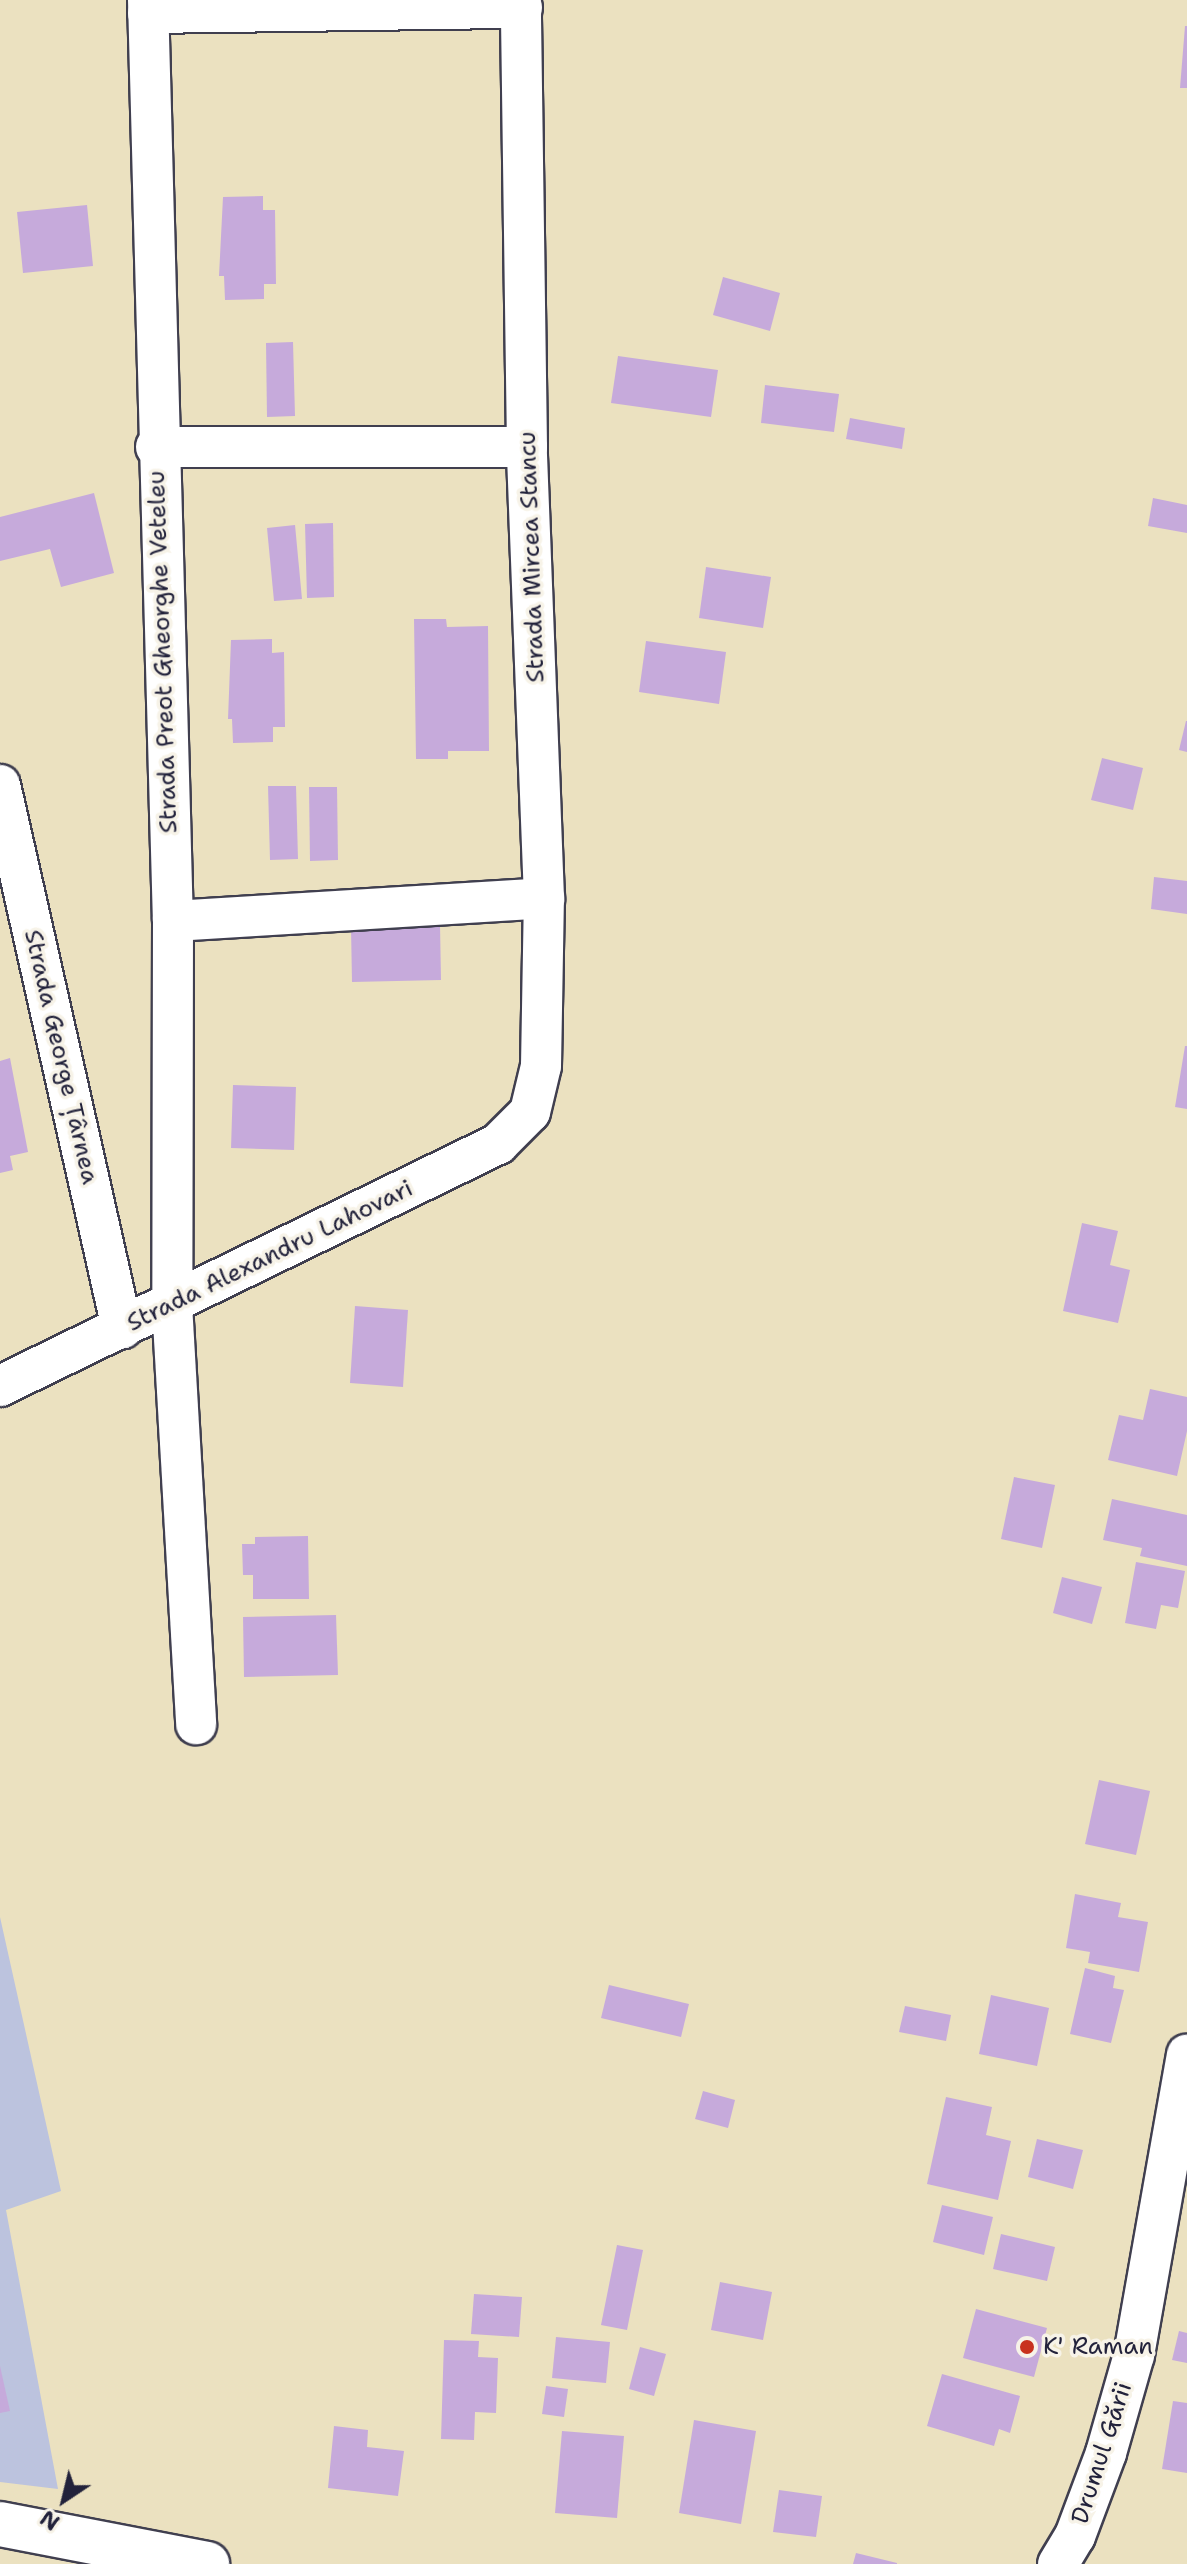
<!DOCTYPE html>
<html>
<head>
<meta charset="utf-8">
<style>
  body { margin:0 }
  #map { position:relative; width:1187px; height:2564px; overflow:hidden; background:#ebe1c0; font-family:"Shantell Sans",sans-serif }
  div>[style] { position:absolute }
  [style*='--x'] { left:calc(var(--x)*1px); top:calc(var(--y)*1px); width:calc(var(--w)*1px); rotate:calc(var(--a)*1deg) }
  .industrial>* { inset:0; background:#bcc3de }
  .building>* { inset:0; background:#c6aadb }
  .roads { filter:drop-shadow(2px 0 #403f4f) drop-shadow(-2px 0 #403f4f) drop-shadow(0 2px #403f4f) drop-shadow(0 -2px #403f4f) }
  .minor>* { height:40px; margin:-20px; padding:0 20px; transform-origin:20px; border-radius:20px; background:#fff }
  .primary>* { height:44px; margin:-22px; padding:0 22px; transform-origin:22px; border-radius:22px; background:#fff }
  .dots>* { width:22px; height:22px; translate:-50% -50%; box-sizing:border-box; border:4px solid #f7f3e8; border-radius:50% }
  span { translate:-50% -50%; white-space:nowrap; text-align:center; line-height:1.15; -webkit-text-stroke:7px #f7f3e8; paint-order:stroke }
  .street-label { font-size:24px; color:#22223b }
  .poi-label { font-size:24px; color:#22223b }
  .left { translate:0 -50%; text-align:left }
  .north { position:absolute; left:24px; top:2460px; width:80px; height:80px; -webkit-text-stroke:6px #f7f3e8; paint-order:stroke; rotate:215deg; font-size:22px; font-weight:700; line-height:32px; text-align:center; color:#22223b }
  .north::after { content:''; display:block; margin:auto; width:28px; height:36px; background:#22223b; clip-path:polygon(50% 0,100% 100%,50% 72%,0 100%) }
</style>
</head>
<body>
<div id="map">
  <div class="industrial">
    <div style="clip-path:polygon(0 1917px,61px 2191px,6px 2210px,58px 2489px,0 2482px)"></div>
  </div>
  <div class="building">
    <div style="clip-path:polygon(1185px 26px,1187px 26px,1187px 88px,1180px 88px)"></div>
    <div style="clip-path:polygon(263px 196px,263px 210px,275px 210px,276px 284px,264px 284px,264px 299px,225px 300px,224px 276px,219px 276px,223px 197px)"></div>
    <div style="clip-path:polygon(87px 205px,93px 266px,23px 273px,17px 212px)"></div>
    <div style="clip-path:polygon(723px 277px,780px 293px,770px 331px,713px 315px)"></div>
    <div style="clip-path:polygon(293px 342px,295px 416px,267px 417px,266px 343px)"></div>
    <div style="clip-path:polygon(618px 356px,718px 370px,711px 417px,611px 403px)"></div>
    <div style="clip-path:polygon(765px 385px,839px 394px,834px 432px,761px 423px)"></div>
    <div style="clip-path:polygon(850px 418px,905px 428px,902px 449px,846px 439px)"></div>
    <div style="clip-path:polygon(94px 493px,114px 573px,61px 587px,50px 549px,0 561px,0 517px)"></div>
    <div style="clip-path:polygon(1153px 498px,1187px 505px,1187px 533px,1148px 526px)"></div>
    <div style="clip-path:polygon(333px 523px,334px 597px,307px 598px,305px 524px)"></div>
    <div style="clip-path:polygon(295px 525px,302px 599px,274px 601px,267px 528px)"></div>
    <div style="clip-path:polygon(706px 567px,771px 577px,763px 628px,699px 618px)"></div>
    <div style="clip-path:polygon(414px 619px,446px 619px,447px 627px,488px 626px,489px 751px,448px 751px,448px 759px,416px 759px)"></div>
    <div style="clip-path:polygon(272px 639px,272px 653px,284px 652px,285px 727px,273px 727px,273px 742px,233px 743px,232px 719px,228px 719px,231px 640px)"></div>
    <div style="clip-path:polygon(646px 641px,726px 652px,719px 704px,639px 692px)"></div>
    <div style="clip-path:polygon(1186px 721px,1187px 721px,1187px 752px,1179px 750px)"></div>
    <div style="clip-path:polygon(1102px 758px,1143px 768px,1133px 810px,1091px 800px)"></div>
    <div style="clip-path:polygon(268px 786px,296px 786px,298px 859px,270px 860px)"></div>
    <div style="clip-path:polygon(309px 787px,337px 787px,338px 860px,310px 861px)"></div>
    <div style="clip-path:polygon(1154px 877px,1187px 881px,1187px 914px,1151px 909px)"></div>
    <div style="clip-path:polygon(440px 925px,441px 980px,352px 982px,351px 927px)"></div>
    <div style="clip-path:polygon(1185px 1046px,1187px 1046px,1187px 1109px,1175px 1107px)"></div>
    <div style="clip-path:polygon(10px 1058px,28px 1152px,10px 1156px,13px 1170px,0 1173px,0 1061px)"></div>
    <div style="clip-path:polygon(233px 1085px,296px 1087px,294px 1150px,231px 1148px)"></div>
    <div style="clip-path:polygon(1082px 1223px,1118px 1231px,1110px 1265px,1130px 1270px,1118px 1323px,1063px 1311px)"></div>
    <div style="clip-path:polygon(355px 1306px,408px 1310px,403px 1387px,350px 1383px)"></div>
    <div style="clip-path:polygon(1150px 1389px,1187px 1397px,1187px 1431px,1177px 1476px,1108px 1460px,1119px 1415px,1143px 1420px)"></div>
    <div style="clip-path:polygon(1014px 1477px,1055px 1485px,1042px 1548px,1001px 1539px)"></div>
    <div style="clip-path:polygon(1112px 1499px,1187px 1515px,1187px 1566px,1140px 1556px,1142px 1548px,1103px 1540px)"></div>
    <div style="clip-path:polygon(308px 1536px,309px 1599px,253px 1599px,253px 1575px,243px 1575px,242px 1544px,255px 1544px,255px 1537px)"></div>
    <div style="clip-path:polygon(1136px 1562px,1185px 1571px,1178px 1608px,1161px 1605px,1156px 1629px,1125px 1623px)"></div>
    <div style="clip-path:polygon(1062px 1577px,1102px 1587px,1092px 1624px,1053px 1613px)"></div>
    <div style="clip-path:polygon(336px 1615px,338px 1675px,244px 1677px,243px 1617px)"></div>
    <div style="clip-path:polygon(1099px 1780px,1150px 1791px,1136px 1855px,1085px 1844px)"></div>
    <div style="clip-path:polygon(1075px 1894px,1121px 1903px,1118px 1917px,1148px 1922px,1139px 1972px,1088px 1963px,1090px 1952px,1066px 1948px)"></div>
    <div style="clip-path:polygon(1085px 1968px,1115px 1976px,1113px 1988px,1124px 1990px,1111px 2043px,1070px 2034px)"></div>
    <div style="clip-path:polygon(609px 1985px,689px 2004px,681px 2037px,601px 2018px)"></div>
    <div style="clip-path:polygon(991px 1995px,1049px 2008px,1037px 2066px,979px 2054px)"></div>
    <div style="clip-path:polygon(905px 2006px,951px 2015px,946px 2041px,899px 2032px)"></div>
    <div style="clip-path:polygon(703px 2091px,735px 2100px,728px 2128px,695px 2119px)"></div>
    <div style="clip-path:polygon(946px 2097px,992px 2107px,986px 2135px,1011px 2141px,998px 2200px,927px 2184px)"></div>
    <div style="clip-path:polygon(1037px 2139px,1083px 2150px,1073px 2189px,1028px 2177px)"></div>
    <div style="clip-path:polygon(942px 2205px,993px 2217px,984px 2255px,933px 2242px)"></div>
    <div style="clip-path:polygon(1001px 2234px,1055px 2247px,1047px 2281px,993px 2269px)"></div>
    <div style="clip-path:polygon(617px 2245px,643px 2250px,627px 2330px,601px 2325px)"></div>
    <div style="clip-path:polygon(720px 2282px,772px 2292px,763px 2340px,711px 2330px)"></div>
    <div style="clip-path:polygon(474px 2294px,522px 2297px,519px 2337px,471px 2334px)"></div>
    <div style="clip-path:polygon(976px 2309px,1047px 2328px,1034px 2377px,963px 2358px)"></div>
    <div style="clip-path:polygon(1179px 2331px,1187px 2333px,1187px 2363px,1172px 2360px)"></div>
    <div style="clip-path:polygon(556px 2337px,610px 2342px,606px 2383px,552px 2378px)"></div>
    <div style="clip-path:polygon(444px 2340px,479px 2341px,478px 2357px,498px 2358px,496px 2413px,475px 2412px,474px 2440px,441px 2439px)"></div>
    <div style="clip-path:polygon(640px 2347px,666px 2354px,654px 2396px,629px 2389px)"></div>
    <div style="clip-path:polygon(0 2366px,10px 2411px,0 2413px)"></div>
    <div style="clip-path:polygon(942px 2374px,1020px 2396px,1010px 2433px,999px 2429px,994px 2446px,927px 2426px)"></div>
    <div style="clip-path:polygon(546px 2386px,568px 2389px,564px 2417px,542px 2414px)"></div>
    <div style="clip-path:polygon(1173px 2401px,1187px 2403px,1187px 2473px,1162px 2469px)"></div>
    <div style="clip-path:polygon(694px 2420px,756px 2431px,741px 2524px,679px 2513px)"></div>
    <div style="clip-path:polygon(334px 2426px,368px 2430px,367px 2447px,404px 2451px,398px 2496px,328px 2488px)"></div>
    <div style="clip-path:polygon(562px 2431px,624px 2436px,617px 2518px,555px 2513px)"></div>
    <div style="clip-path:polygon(779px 2490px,822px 2496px,816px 2537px,773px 2532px)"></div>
    <div style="clip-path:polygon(856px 2553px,897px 2563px,897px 2564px,853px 2564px)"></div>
  </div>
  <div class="roads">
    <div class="minor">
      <div style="--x:148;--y:0;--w:921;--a:88.45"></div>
      <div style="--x:173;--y:921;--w:383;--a:90.1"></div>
      <div style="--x:172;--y:1304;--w:421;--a:86.7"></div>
      <div style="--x:148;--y:13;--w:374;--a:-0.8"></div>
      <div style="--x:156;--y:447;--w:371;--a:0"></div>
      <div style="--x:0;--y:785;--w:557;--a:77.34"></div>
      <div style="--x:173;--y:921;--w:372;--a:-3.5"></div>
      <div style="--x:0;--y:1386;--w:554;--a:-25.92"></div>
      <div style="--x:498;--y:1144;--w:45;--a:-45"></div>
      <div style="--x:530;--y:1112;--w:47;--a:-76.6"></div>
      <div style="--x:541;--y:1066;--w:168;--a:-89"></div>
      <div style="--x:544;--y:898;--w:451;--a:-92.2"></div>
      <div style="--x:527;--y:447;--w:447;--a:-90.8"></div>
      <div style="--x:1058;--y:2564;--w:33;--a:-59"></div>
      <div style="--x:1075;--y:2536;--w:89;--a:-69.5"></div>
      <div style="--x:1106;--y:2453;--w:102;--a:-74.1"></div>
      <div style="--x:1134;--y:2355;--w:305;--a:-80"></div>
    </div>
    <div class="primary">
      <div style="--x:0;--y:2524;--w:211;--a:10.9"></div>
    </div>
  </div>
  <div class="dots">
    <div style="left:1027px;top:2347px;background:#c8321e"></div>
  </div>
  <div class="street-label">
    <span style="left:532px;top:557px;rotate:-92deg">Strada Mircea Stancu</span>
    <span style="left:163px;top:652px;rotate:-92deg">Strada Preot Gheorghe Veteleu</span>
    <span style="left:61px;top:1057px;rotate:77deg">Strada George Țârnea</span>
    <span style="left:270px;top:1256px;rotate:-26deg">Strada Alexandru Lahovari</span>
    <span style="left:1102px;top:2453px;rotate:-72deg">Drumul Gării</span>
  </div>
  <div class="poi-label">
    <span class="left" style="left:1043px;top:2347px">K' Raman</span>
  </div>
  <div class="north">N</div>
</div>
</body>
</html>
